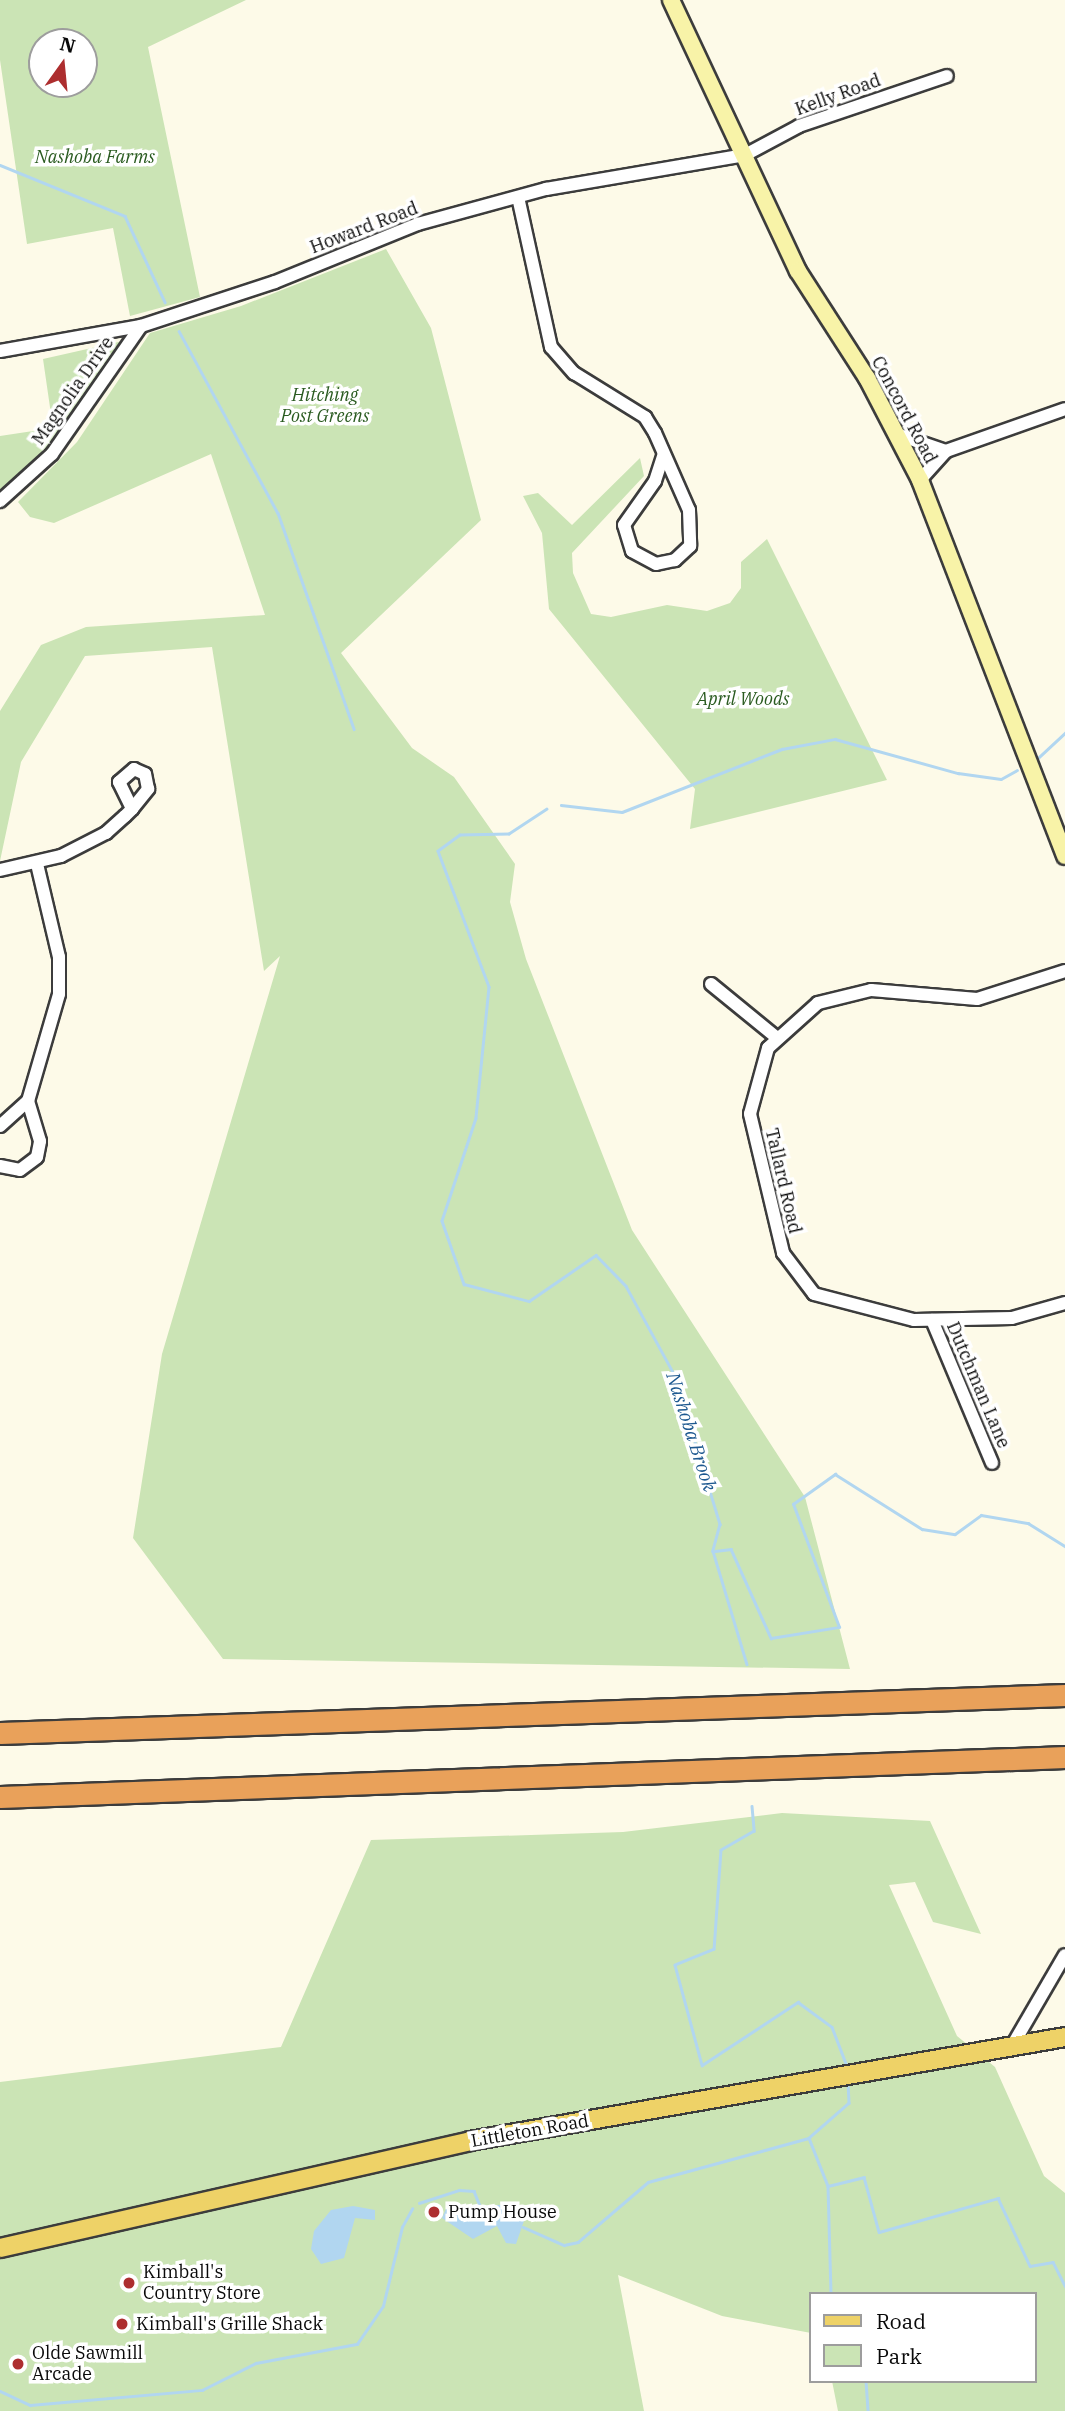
<!DOCTYPE html>
<html>
<head>
<meta charset="utf-8">
<style>
  body { margin:0 }
  #map { position:relative; width:1065px; height:2411px; overflow:hidden; background:#fdfae8; font-family:"IBM Plex Serif",serif }
  div>[style] { position:absolute }
  [style*='--x'] { left:calc(var(--x)*1px); top:calc(var(--y)*1px); width:calc(var(--w)*1px); rotate:calc(var(--a)*1deg) }
  .green>* { inset:0; background:#cbe4b5 }
  .water>* { inset:0; background:#b1d6f0 }
  .stream>* { height:2.5px; margin:-1.25px; padding:0 1.25px; transform-origin:1.25px; border-radius:1.25px; background:#b1d6f0 }
  .roads { filter:drop-shadow(2px 0 #3c3c3c) drop-shadow(-2px 0 #3c3c3c) drop-shadow(0 2px #3c3c3c) drop-shadow(0 -2px #3c3c3c) }
  .street>* { height:12px; margin:-6px; padding:0 6px; transform-origin:6px; border-radius:6px; background:#fff }
  .secondary>* { height:16px; margin:-8px; padding:0 8px; transform-origin:8px; border-radius:8px; background:#f8f3a8 }
  .primary>* { height:18px; margin:-9px; padding:0 9px; transform-origin:9px; border-radius:9px; background:#eed267 }
  .highway>* { height:21px; margin:-10.5px; padding:0 10.5px; transform-origin:10.5px; border-radius:10.5px; background:#e9a15a }
  .dots>* { width:19px; height:19px; translate:-50% -50%; box-sizing:border-box; border:4px solid #fff; border-radius:50% }
  span { translate:-50% -50%; white-space:nowrap; text-align:center; line-height:1.15; -webkit-text-stroke:7px #fff; paint-order:stroke }
  .street-label { font-size:18px; color:#090909 }
  .park-label { font-size:18px; color:#2a5b20; font-style:italic }
  .poi-label { font-size:18px; color:#090909 }
  .left { translate:0 -50%; text-align:left }
  .water-label { font-size:19px; color:#1e5990; font-style:italic }
  .legend { position:absolute; left:809px; top:2292px; width:228px; height:91px; box-sizing:border-box; background:#fff; border:2px solid #9d9d9d; margin:0; padding:9px 12px; list-style:none; font-size:21px; color:#090909 }
  .legend li { display:flex; align-items:center; gap:14px; height:35px }
  .legend b { width:35px; border:2px solid #9d9d9d }
  .north { position:absolute; left:28px; top:28px; width:70px; height:70px; box-sizing:border-box; background:#fff; border:2px solid #9d9d9d; border-radius:50%; rotate:15deg; font-size:19px; font-weight:700; line-height:28px; text-align:center; color:#090909 }
  .north::after { content:''; display:block; margin:auto; width:24px; height:32px; background:#ad2e2f; clip-path:polygon(50% 0,100% 100%,50% 72%,0 100%) }
</style>
</head>
<body>
<div id="map">
  <div class="green">
    <div style="clip-path:polygon(evenodd,0 0,246px 0,148px 47px,200px 297px,130px 316px,113px 228px,27px 244px,0 60px,0 0,42px 42px,84px 42px,84px 84px,42px 84px,42px 42px)"></div>
    <div style="clip-path:polygon(386px 249px,431px 328px,481px 520px,341px 653px,412px 748px,454px 777px,515px 864px,510px 902px,526px 959px,632px 1230px,805px 1497px,850px 1669px,223px 1659px,133px 1538px,162px 1354px,280px 956px,264px 971px,212px 647px,85px 656px,21px 762px,0 861px,0 711px,41px 645px,86px 627px,265px 615px,211px 454px,54px 523px,30px 517px,18px 502px,77px 442px,150px 333px,241px 306px)"></div>
    <div style="clip-path:polygon(136px 338px,67px 444px,0 506px,0 436px,53px 428px,43px 359px)"></div>
    <div style="clip-path:polygon(640px 458px,644px 476px,572px 553px,573px 573px,591px 614px,611px 617px,667px 605px,707px 611px,730px 603px,741px 588px,741px 562px,767px 539px,887px 780px,690px 829px,695px 789px,549px 609px,542px 533px,523px 496px,538px 493px,572px 525px)"></div>
    <div style="clip-path:polygon(782px 1813px,930px 1821px,981px 1934px,933px 1922px,915px 1882px,889px 1885px,957px 2036px,995px 2067px,1044px 2176px,1065px 2193px,1065px 2411px,838px 2411px,832px 2381px,1035px 2381px,1035px 2294px,811px 2294px,811px 2333px,722px 2316px,618px 2275px,644px 2411px,0 2411px,0 2082px,281px 2047px,371px 1840px,623px 1832px)"></div>
  </div>
  <div class="water">
    <div style="clip-path:polygon(511px 2204px,525px 2218px,516px 2244px,506px 2243px,497px 2226px,473px 2239px,442px 2218px,446px 2209px)"></div>
    <div style="clip-path:polygon(353px 2206px,375px 2210px,375px 2220px,355px 2218px,344px 2258px,321px 2264px,311px 2249px,314px 2231px,331px 2210px)"></div>
  </div>
  <div class="stream">
    <div style="--x:0;--y:165;--w:135;--a:22.2"></div>
    <div style="--x:125;--y:216;--w:95;--a:65.1"></div>
    <div style="--x:179;--y:331;--w:207;--a:61.5"></div>
    <div style="--x:278;--y:513;--w:229;--a:70.6"></div>
    <div style="--x:1038;--y:758;--w:37;--a:-43"></div>
    <div style="--x:561;--y:805;--w:61;--a:6.5"></div>
    <div style="--x:622;--y:812;--w:172;--a:-21.5"></div>
    <div style="--x:782;--y:749;--w:54;--a:-10.7"></div>
    <div style="--x:835;--y:739;--w:128;--a:15.5"></div>
    <div style="--x:958;--y:773;--w:43;--a:7.9"></div>
    <div style="--x:1001;--y:779;--w:18;--a:-29"></div>
    <div style="--x:547;--y:809;--w:45;--a:146.7"></div>
    <div style="--x:509;--y:834;--w:49;--a:178.8"></div>
    <div style="--x:460;--y:835;--w:27;--a:144"></div>
    <div style="--x:438;--y:851;--w:145;--a:69.4"></div>
    <div style="--x:489;--y:987;--w:132;--a:95.7"></div>
    <div style="--x:476;--y:1118;--w:108;--a:108.3"></div>
    <div style="--x:442;--y:1221;--w:67;--a:70.8"></div>
    <div style="--x:464;--y:1284;--w:67;--a:14.7"></div>
    <div style="--x:529;--y:1301;--w:81;--a:-34.5"></div>
    <div style="--x:596;--y:1255;--w:43;--a:45.9"></div>
    <div style="--x:626;--y:1286;--w:102;--a:61.4"></div>
    <div style="--x:675;--y:1376;--w:155;--a:73.1"></div>
    <div style="--x:720;--y:1524;--w:28;--a:105"></div>
    <div style="--x:713;--y:1551;--w:118;--a:73.3"></div>
    <div style="--x:715;--y:1551;--w:16;--a:-7"></div>
    <div style="--x:731;--y:1549;--w:98;--a:65.8"></div>
    <div style="--x:771;--y:1638;--w:69;--a:-9.2"></div>
    <div style="--x:839;--y:1627;--w:131;--a:-110.5"></div>
    <div style="--x:793;--y:1504;--w:52;--a:-35.5"></div>
    <div style="--x:835;--y:1474;--w:103;--a:32.3"></div>
    <div style="--x:922;--y:1529;--w:33;--a:9"></div>
    <div style="--x:955;--y:1534;--w:32;--a:-36"></div>
    <div style="--x:981;--y:1515;--w:48;--a:9.7"></div>
    <div style="--x:1028;--y:1523;--w:44;--a:31.9"></div>
    <div style="--x:752;--y:1806;--w:25;--a:85"></div>
    <div style="--x:754;--y:1831;--w:38;--a:150"></div>
    <div style="--x:721;--y:1850;--w:99;--a:94"></div>
    <div style="--x:714;--y:1949;--w:42;--a:157.7"></div>
    <div style="--x:675;--y:1965;--w:104;--a:74.9"></div>
    <div style="--x:702;--y:2065;--w:115;--a:-33.3"></div>
    <div style="--x:798;--y:2002;--w:42;--a:36.3"></div>
    <div style="--x:832;--y:2027;--w:40;--a:69"></div>
    <div style="--x:848;--y:2083;--w:20;--a:87"></div>
    <div style="--x:849;--y:2103;--w:53;--a:138.8"></div>
    <div style="--x:809;--y:2138;--w:52;--a:68.4"></div>
    <div style="--x:828;--y:2186;--w:37;--a:-14"></div>
    <div style="--x:864;--y:2177;--w:57;--a:74.7"></div>
    <div style="--x:879;--y:2232;--w:124;--a:-15.9"></div>
    <div style="--x:998;--y:2198;--w:75;--a:64.8"></div>
    <div style="--x:1030;--y:2266;--w:23;--a:-10"></div>
    <div style="--x:1053;--y:2262;--w:27;--a:63"></div>
    <div style="--x:828;--y:2186;--w:108;--a:88.4"></div>
    <div style="--x:419;--y:2203;--w:42;--a:-18"></div>
    <div style="--x:459;--y:2190;--w:15;--a:4"></div>
    <div style="--x:474;--y:2191;--w:16;--a:68"></div>
    <div style="--x:523;--y:2227;--w:45;--a:23.7"></div>
    <div style="--x:564;--y:2245;--w:14;--a:-12"></div>
    <div style="--x:578;--y:2242;--w:92;--a:-40.6"></div>
    <div style="--x:648;--y:2182;--w:167;--a:-15.3"></div>
    <div style="--x:866;--y:2381;--w:30;--a:86"></div>
    <div style="--x:0;--y:2391;--w:33;--a:25"></div>
    <div style="--x:30;--y:2405;--w:173;--a:-5"></div>
    <div style="--x:202;--y:2390;--w:60;--a:-26.6"></div>
    <div style="--x:256;--y:2363;--w:103;--a:-10.7"></div>
    <div style="--x:357;--y:2344;--w:46;--a:-55.6"></div>
    <div style="--x:383;--y:2306;--w:81;--a:-76.5"></div>
    <div style="--x:402;--y:2227;--w:21;--a:-61"></div>
  </div>
  <div class="roads">
    <div class="street">
      <div style="--x:518;--y:197;--w:154;--a:77.6"></div>
      <div style="--x:551;--y:347;--w:35;--a:49"></div>
      <div style="--x:574;--y:373;--w:84;--a:31.8"></div>
      <div style="--x:645;--y:417;--w:19;--a:58"></div>
      <div style="--x:655;--y:433;--w:84;--a:66.2"></div>
      <div style="--x:689;--y:510;--w:36;--a:88"></div>
      <div style="--x:690;--y:546;--w:21;--a:137"></div>
      <div style="--x:675;--y:560;--w:19;--a:168"></div>
      <div style="--x:656;--y:564;--w:27;--a:-152"></div>
      <div style="--x:632;--y:551;--w:27;--a:-107"></div>
      <div style="--x:624;--y:525;--w:54;--a:-54.8"></div>
      <div style="--x:655;--y:481;--w:28;--a:-72"></div>
      <div style="--x:0;--y:351;--w:143;--a:-10.1"></div>
      <div style="--x:141;--y:326;--w:141;--a:-18.2"></div>
      <div style="--x:275;--y:282;--w:154;--a:-22.1"></div>
      <div style="--x:418;--y:224;--w:133;--a:-15.3"></div>
      <div style="--x:546;--y:189;--w:202;--a:-9.7"></div>
      <div style="--x:745;--y:155;--w:61;--a:-28.2"></div>
      <div style="--x:799;--y:126;--w:156;--a:-18.7"></div>
      <div style="--x:899;--y:435;--w:50;--a:18.8"></div>
      <div style="--x:946;--y:451;--w:126;--a:-19.4"></div>
      <div style="--x:920;--y:480;--w:39;--a:-48"></div>
      <div style="--x:0;--y:501;--w:70;--a:-42.1"></div>
      <div style="--x:52;--y:454;--w:156;--a:-55.2"></div>
      <div style="--x:0;--y:870;--w:63;--a:-12.9"></div>
      <div style="--x:61;--y:856;--w:51;--a:-27.1"></div>
      <div style="--x:106;--y:833;--w:25;--a:-42"></div>
      <div style="--x:125;--y:816;--w:10;--a:-45"></div>
      <div style="--x:132;--y:809;--w:26;--a:-51"></div>
      <div style="--x:148;--y:789;--w:15;--a:-101"></div>
      <div style="--x:145;--y:774;--w:12;--a:-156"></div>
      <div style="--x:134;--y:769;--w:20;--a:139"></div>
      <div style="--x:119;--y:782;--w:30;--a:64"></div>
      <div style="--x:1065;--y:971;--w:92;--a:162.3"></div>
      <div style="--x:977;--y:999;--w:106;--a:-175.1"></div>
      <div style="--x:871;--y:990;--w:55;--a:166.2"></div>
      <div style="--x:818;--y:1003;--w:67;--a:138"></div>
      <div style="--x:768;--y:1048;--w:68;--a:105.3"></div>
      <div style="--x:750;--y:1114;--w:143;--a:76.6"></div>
      <div style="--x:783;--y:1253;--w:51;--a:52.9"></div>
      <div style="--x:814;--y:1294;--w:103;--a:14.6"></div>
      <div style="--x:914;--y:1320;--w:98;--a:-1.2"></div>
      <div style="--x:1012;--y:1318;--w:55;--a:-15.8"></div>
      <div style="--x:711;--y:984;--w:84;--a:39.2"></div>
      <div style="--x:0;--y:1126;--w:38;--a:-42"></div>
      <div style="--x:28;--y:1101;--w:111;--a:-73.8"></div>
      <div style="--x:59;--y:994;--w:37;--a:-90"></div>
      <div style="--x:59;--y:957;--w:96;--a:-103.3"></div>
      <div style="--x:0;--y:1166;--w:20;--a:11"></div>
      <div style="--x:20;--y:1170;--w:21;--a:-37"></div>
      <div style="--x:37;--y:1157;--w:16;--a:-79"></div>
      <div style="--x:40;--y:1141;--w:42;--a:-106.7"></div>
      <div style="--x:932;--y:1320;--w:155;--a:67.2"></div>
      <div style="--x:1012;--y:2046;--w:105;--a:-59.8"></div>
    </div>
    <div class="secondary">
      <div style="--x:671;--y:0;--w:299;--a:64.9"></div>
      <div style="--x:798;--y:271;--w:127;--a:57.2"></div>
      <div style="--x:867;--y:378;--w:115;--a:62.5"></div>
      <div style="--x:920;--y:480;--w:403;--a:68.9"></div>
    </div>
    <div class="primary">
      <div style="--x:0;--y:2248;--w:482;--a:-12.8"></div>
      <div style="--x:470;--y:2141;--w:604;--a:-9.91"></div>
    </div>
    <div class="highway">
      <div style="--x:0;--y:1733;--w:1066;--a:-2.04"></div>
      <div style="--x:0;--y:1797;--w:1066;--a:-2.15"></div>
    </div>
  </div>
  <div class="dots">
    <div style="left:434px;top:2212px;background:#ad2e2f"></div>
    <div style="left:129px;top:2283px;background:#ad2e2f"></div>
    <div style="left:122px;top:2324px;background:#ad2e2f"></div>
    <div style="left:18px;top:2364px;background:#ad2e2f"></div>
  </div>
  <div class="street-label">
    <span style="left:838px;top:95px;rotate:-20deg">Kelly Road</span>
    <span style="left:364px;top:228px;rotate:-21deg">Howard Road</span>
    <span style="left:73px;top:391px;rotate:-55deg">Magnolia Drive</span>
    <span style="left:904px;top:410px;rotate:62deg">Concord Road</span>
    <span style="left:783px;top:1181px;rotate:77deg">Tallard Road</span>
    <span style="left:978px;top:1385px;rotate:67deg">Dutchman Lane</span>
    <span style="left:530px;top:2131px;rotate:-10deg">Littleton Road</span>
  </div>
  <div class="park-label">
    <span style="left:95px;top:157px">Nashoba Farms</span>
    <span style="left:325px;top:406px">Hitching<br>Post Greens</span>
    <span style="left:743px;top:699px">April Woods</span>
  </div>
  <div class="poi-label">
    <span class="left" style="left:448px;top:2212px">Pump House</span>
    <span class="left" style="left:143px;top:2283px">Kimball's<br>Country Store</span>
    <span class="left" style="left:136px;top:2324px">Kimball's Grille Shack</span>
    <span class="left" style="left:32px;top:2364px">Olde Sawmill<br>Arcade</span>
  </div>
  <div class="water-label">
    <span style="left:691px;top:1432px;rotate:72deg">Nashoba Brook</span>
  </div>
  <ul class="legend">
  <li><b style="height:9px;background:#eed267"></b>Road</li>
  <li><b style="height:19px;background:#cbe4b5"></b>Park</li>
  </ul>
  <div class="north">N</div>
</div>
</body>
</html>
